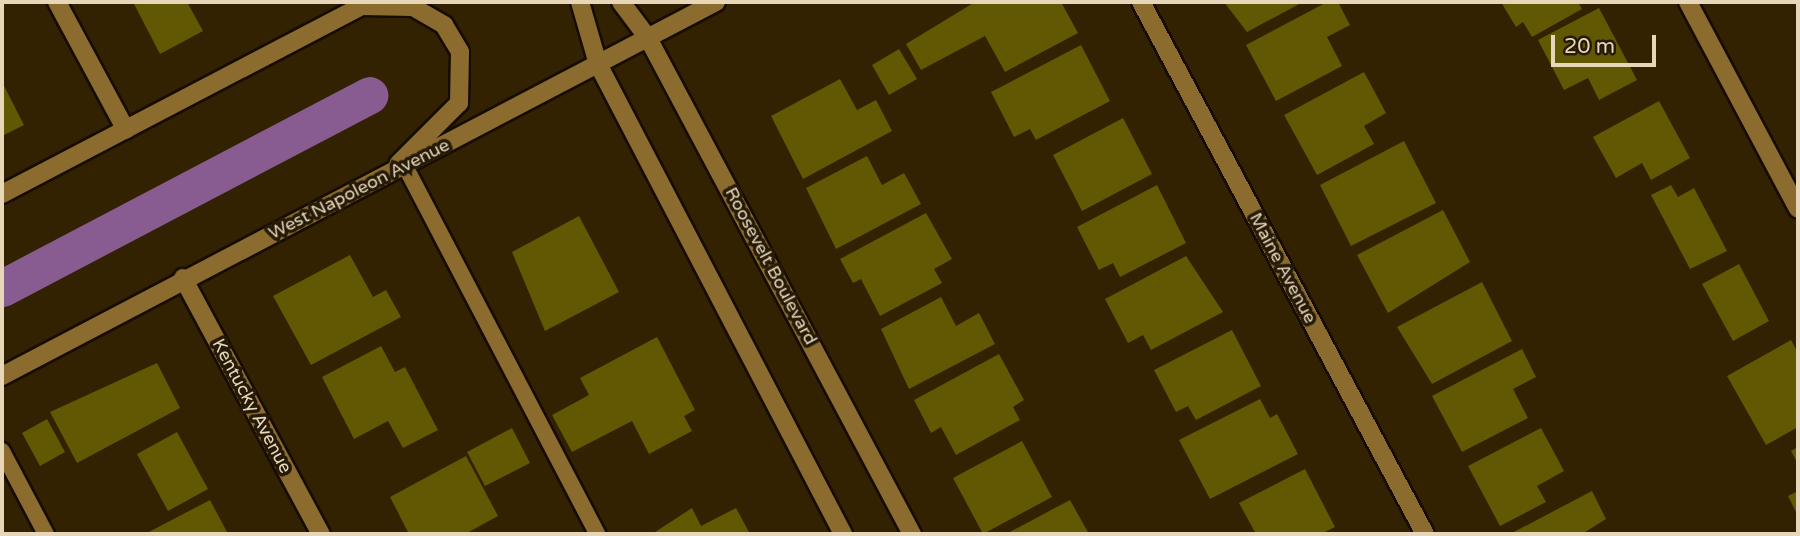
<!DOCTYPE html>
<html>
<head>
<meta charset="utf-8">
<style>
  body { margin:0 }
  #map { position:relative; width:1800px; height:536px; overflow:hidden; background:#322201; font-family:"Varela Round",sans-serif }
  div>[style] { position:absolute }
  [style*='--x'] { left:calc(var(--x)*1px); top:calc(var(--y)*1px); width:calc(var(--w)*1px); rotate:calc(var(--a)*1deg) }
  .canal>* { height:37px; margin:-18.5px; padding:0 18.5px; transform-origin:18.5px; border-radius:18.5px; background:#885c90 }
  .building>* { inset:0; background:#625702 }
  .roads { filter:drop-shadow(2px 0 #160c00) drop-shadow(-2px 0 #160c00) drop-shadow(0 2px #160c00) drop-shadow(0 -2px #160c00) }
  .service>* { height:16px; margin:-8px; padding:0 8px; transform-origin:8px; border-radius:8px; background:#8b6b2e }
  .minor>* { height:18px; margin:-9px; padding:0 9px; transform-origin:9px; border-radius:9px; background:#8b6b2e }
  .tertiary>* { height:18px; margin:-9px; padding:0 9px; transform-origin:9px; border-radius:9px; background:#8b6b2e }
  .secondary>* { height:18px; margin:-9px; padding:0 9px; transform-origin:9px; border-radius:9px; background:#8b6b2e }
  span { translate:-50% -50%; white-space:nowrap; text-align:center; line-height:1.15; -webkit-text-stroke:7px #241a07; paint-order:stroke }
  .street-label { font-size:18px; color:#e8d6b8 }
  .frame { position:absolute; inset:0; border:4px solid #e8d6b8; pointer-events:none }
  .scale { position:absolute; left:1551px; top:35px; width:105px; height:32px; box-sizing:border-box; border:4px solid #e8d6b8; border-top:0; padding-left:9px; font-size:21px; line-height:24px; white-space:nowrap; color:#e8d6b8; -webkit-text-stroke:5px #241a07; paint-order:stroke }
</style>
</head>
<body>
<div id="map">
  <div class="canal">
    <div style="--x:2;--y:288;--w:415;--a:-27.7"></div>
  </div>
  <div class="building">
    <div style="clip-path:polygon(133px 2px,187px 2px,203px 31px,160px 54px)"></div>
    <div style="clip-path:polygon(975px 2px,1061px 2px,1078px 33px,1005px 72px,985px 36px,921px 70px,906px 44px)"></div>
    <div style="clip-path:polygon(1224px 2px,1303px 2px,1247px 32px)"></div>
    <div style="clip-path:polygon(1327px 2px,1338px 2px,1350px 25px,1327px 37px,1342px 66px,1276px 101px,1246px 45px)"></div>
    <div style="clip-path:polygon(1501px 2px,1578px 2px,1582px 9px,1532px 37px,1523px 22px,1516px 27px)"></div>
    <div style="clip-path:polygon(1599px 8px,1637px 80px,1599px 100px,1588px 78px,1564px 90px,1538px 40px)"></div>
    <div style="clip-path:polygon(1081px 45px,1110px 101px,1036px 140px,1030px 129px,1014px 137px,991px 92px)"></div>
    <div style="clip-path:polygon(899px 49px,917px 79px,889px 95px,872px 65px)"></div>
    <div style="clip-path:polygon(1364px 72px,1386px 113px,1364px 126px,1374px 144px,1317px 175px,1284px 115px)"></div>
    <div style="clip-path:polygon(840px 79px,857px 110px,876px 100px,892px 131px,803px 179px,771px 116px)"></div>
    <div style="clip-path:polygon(2px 82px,24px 125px,2px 136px)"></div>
    <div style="clip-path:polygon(1659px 101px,1690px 158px,1651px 180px,1642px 163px,1616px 178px,1593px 137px)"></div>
    <div style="clip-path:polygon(1123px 118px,1152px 174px,1082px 211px,1053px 155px)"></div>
    <div style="clip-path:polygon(1404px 141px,1436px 203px,1351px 246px,1320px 185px)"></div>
    <div style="clip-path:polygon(867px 156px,882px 185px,904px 173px,921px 204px,836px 249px,806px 188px)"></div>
    <div style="clip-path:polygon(1157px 185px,1186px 243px,1120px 277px,1113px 263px,1099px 270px,1077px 227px)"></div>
    <div style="clip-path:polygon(1671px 185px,1678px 197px,1694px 188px,1727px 251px,1690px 269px,1651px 195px)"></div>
    <div style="clip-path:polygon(1443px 210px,1470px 262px,1388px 313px,1357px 255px)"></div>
    <div style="clip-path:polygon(926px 213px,952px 259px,934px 269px,942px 283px,880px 316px,861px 279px,853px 283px,840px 259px)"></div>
    <div style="clip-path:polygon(579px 216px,619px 292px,545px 331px,512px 252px)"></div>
    <div style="clip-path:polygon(350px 255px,373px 297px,386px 290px,401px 317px,311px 365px,273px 296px)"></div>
    <div style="clip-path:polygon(1186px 256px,1223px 312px,1151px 350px,1143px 335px,1128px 343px,1105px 299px)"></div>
    <div style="clip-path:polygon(1739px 264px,1769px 321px,1733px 341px,1702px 284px)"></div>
    <div style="clip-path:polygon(1482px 282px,1512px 341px,1432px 384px,1397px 327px)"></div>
    <div style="clip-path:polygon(941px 297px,956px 326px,979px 313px,995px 344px,909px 389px,881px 329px)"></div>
    <div style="clip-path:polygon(1232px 330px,1261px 386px,1196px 420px,1188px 406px,1176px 412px,1154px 370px)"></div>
    <div style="clip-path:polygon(657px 337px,695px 410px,684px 416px,692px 431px,649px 454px,632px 421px,572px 452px,552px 415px,589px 395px,580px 378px)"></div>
    <div style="clip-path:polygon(1791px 340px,1798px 353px,1798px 427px,1766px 445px,1727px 376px)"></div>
    <div style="clip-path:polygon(381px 346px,395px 372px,405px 367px,438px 430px,403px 448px,388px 421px,354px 439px,322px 377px)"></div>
    <div style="clip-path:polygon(1522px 349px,1536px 377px,1513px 389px,1528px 418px,1462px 452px,1432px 396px)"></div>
    <div style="clip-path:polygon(999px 354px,1024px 400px,1013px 407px,1020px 420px,956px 455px,941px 427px,931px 433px,914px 400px)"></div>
    <div style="clip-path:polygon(157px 363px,180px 408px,77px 463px,50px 412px)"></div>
    <div style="clip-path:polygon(1260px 399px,1270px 418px,1277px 414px,1298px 454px,1210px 499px,1179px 440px)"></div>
    <div style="clip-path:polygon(47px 419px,65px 452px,40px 466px,22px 433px)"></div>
    <div style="clip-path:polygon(512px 428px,530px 463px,485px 486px,467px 452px)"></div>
    <div style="clip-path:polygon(1541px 428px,1564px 471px,1537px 486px,1546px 502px,1500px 526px,1468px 466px)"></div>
    <div style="clip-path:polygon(177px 432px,208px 489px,168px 511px,137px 454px)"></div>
    <div style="clip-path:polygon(1022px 441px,1052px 497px,983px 534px,953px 478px)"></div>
    <div style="clip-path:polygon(1798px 447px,1798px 464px,1791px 451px)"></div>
    <div style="clip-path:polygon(466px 456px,498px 516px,465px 534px,409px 534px,390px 497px)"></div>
    <div style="clip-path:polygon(1305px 469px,1335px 527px,1321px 534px,1256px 534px,1239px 503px)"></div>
    <div style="clip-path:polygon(1592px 491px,1606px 519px,1582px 534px,1510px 534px)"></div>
    <div style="clip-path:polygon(1798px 491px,1798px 516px,1788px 496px)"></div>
    <div style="clip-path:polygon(210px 500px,227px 532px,145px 534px)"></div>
    <div style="clip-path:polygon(1070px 500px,1089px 534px,1006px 534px)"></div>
    <div style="clip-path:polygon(692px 508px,701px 526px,736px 508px,750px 534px,652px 534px)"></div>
  </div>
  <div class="roads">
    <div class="service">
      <div style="--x:405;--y:166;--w:415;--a:62.4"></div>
      <div style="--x:2;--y:451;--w:94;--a:62.1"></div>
    </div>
    <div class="minor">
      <div style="--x:57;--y:2;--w:145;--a:61.7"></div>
      <div style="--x:1141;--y:2;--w:603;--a:61.91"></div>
      <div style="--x:1688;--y:2;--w:234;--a:62"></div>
      <div style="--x:183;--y:278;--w:291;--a:61.7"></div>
    </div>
    <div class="tertiary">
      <div style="--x:580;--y:2;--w:65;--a:73.8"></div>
      <div style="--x:598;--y:64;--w:530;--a:62.47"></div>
      <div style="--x:621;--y:2;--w:45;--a:53.1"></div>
      <div style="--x:648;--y:38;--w:562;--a:61.98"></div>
    </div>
    <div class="secondary">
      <div style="--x:362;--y:6;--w:51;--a:1.1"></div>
      <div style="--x:413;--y:7;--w:36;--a:30"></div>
      <div style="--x:444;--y:25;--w:31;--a:59"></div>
      <div style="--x:460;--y:52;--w:51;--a:91.1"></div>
      <div style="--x:459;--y:103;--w:86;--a:135"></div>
      <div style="--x:2;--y:194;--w:415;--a:-27.6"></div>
      <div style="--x:2;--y:376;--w:806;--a:-27.65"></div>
    </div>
  </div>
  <div class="street-label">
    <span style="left:359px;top:189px;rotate:-27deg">West Napoleon Avenue</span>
    <span style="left:771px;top:266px;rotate:62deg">Roosevelt Boulevard</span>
    <span style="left:1283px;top:268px;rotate:62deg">Maine Avenue</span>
    <span style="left:252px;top:406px;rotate:62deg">Kentucky Avenue</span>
  </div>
  <div class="frame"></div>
  <div class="scale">20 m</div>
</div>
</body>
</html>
